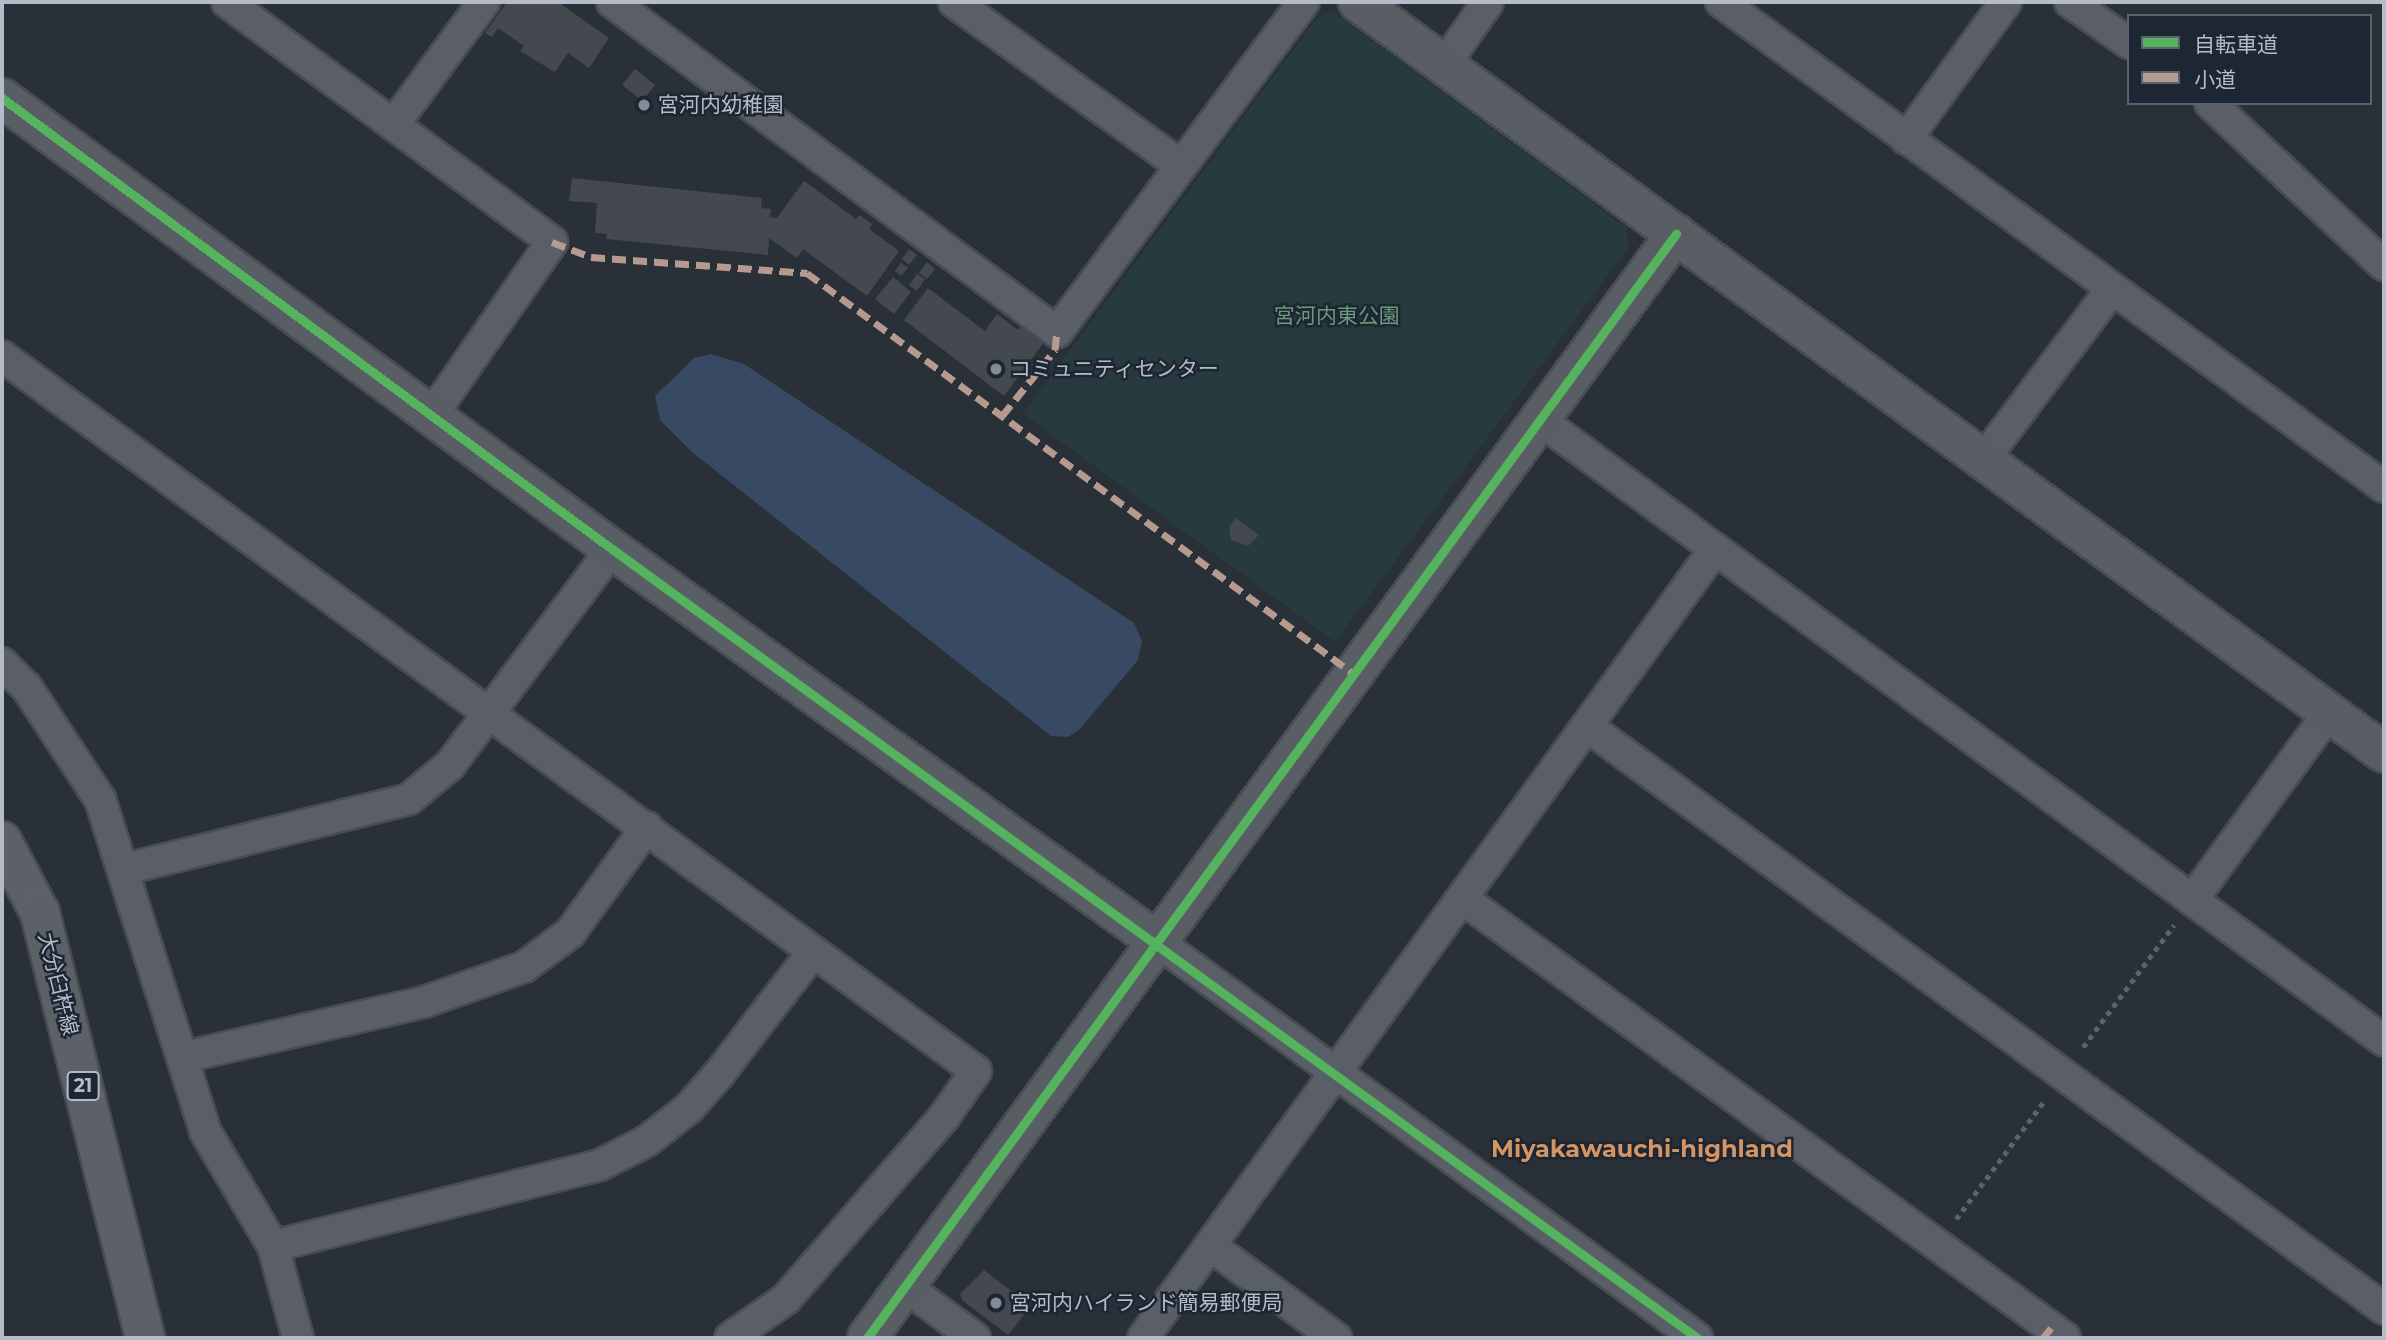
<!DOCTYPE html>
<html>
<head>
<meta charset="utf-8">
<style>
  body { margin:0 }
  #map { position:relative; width:2386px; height:1340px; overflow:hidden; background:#2a3038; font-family:Montserrat,"Noto Sans JP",sans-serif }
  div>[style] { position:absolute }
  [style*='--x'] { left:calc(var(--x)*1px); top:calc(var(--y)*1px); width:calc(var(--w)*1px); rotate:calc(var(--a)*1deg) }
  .green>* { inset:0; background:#273a3e }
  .water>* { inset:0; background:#384963 }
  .building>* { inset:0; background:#444950 }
  .path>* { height:4.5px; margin-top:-2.25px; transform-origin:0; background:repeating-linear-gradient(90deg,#5d636a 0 5px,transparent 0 10px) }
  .roads { filter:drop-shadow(2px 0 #484c53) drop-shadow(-2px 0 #484c53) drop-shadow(0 2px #484c53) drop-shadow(0 -2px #484c53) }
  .street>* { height:30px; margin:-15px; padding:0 15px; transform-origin:15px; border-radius:15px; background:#5a5e66 }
  .secondary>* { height:38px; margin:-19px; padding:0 19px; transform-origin:19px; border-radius:19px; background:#595d64 }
  .primary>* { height:38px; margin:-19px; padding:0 19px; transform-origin:19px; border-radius:19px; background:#5c6168 }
  .quiet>* { height:7px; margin-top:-3.5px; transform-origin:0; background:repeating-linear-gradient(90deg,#b69a8f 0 14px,transparent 0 21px) }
  .cycleway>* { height:9px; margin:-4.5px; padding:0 4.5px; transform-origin:4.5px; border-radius:4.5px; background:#56b35d }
  .dots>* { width:19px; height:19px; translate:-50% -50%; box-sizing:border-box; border:4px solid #1d2633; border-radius:50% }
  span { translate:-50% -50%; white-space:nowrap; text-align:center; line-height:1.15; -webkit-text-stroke:5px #1d2633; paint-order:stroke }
  .shield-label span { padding:2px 5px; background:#1d2633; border:2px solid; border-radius:5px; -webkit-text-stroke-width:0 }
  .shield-label { font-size:19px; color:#b4bcc9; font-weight:700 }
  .poi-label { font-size:21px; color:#b4bcc9 }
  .left { translate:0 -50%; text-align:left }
  .park-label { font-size:21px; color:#6b9a76 }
  .street-label { font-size:21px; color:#b4bcc9 }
  .quarter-label { font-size:24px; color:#d59563; font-weight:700 }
  .frame { position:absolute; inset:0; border:4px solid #b4bcc9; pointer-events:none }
  .legend { position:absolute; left:2127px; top:14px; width:245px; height:91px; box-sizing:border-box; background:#1d2633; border:2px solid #59626f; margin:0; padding:9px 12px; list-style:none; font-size:21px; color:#b4bcc9 }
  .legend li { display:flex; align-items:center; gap:14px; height:35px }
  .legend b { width:35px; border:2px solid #59626f }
</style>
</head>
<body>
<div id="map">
  <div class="green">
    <div style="clip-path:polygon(1332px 11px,1626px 227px,1629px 247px,1335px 642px,1023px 414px,1317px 18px)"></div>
  </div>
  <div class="water">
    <div style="clip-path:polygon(711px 354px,744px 364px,1134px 623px,1142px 641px,1138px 660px,1080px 729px,1068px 737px,1051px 736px,692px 452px,660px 420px,655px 396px,694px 358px)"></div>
  </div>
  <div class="building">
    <div style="clip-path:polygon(507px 2px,558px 2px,609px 38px,589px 68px,568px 53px,555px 72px,520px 51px,524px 46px,498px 28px,492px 37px,485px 33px)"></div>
    <div style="clip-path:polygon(635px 69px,655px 85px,642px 101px,622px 85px)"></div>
    <div style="clip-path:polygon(572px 178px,762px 198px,761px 208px,771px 209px,770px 217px,777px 218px,804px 181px,856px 219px,859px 215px,872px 224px,869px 229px,899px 251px,867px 296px,803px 249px,797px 258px,769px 238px,768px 255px,606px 239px,607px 234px,595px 233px,597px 203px,569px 201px)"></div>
    <div style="clip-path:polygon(909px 249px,917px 255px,909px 265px,902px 259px)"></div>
    <div style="clip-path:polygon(927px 262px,935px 269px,927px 279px,919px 273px)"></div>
    <div style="clip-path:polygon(901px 263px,908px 268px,901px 276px,895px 271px)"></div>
    <div style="clip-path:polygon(917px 274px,925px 279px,917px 291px,909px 285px)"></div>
    <div style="clip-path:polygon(893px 277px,911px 292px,894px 314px,875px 299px)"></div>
    <div style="clip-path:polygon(928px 288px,985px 331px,997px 314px,1018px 330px,1022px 324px,1045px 341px,1004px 396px,904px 320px)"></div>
    <div style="clip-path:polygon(1236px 518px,1259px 535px,1248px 546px,1231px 540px,1229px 527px)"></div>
    <div style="clip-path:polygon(984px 1270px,1031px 1306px,1008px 1335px,962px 1300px,960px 1294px)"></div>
  </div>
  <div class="path">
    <div style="--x:2083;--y:1047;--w:152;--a:-53.3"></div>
    <div style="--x:1956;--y:1219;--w:149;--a:-53.2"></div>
  </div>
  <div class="roads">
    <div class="street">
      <div style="--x:227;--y:2;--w:404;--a:36.4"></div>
      <div style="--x:552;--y:242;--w:212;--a:124.8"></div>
      <div style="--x:612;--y:2;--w:554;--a:36.56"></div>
      <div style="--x:1057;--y:332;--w:412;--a:-53.2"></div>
      <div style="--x:954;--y:2;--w:280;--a:35.8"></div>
      <div style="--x:1721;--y:2;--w:821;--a:36.19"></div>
      <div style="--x:2070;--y:2;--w:72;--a:34.8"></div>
      <div style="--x:1444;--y:65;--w:77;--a:-55.1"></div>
      <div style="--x:2210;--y:103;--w:238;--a:43"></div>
      <div style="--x:394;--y:124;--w:152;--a:-53.6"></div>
      <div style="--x:1906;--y:139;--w:170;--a:-53.9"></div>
      <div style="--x:2;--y:356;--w:1208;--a:36.28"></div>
      <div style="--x:976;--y:1071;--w:56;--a:124.8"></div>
      <div style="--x:944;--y:1117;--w:241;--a:131"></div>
      <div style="--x:786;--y:1299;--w:68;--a:145.1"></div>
      <div style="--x:1540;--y:420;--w:1048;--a:36.34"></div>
      <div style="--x:1983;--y:460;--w:213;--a:-53"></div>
      <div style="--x:2;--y:663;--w:35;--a:45"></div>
      <div style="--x:27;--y:688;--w:133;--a:56.7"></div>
      <div style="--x:100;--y:799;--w:348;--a:72.4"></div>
      <div style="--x:205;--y:1131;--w:134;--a:59.4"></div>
      <div style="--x:273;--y:1246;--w:95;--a:74.8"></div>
      <div style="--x:1588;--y:727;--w:986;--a:36.17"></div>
      <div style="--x:125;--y:869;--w:292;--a:-13.8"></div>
      <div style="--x:409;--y:799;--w:53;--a:-39.7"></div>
      <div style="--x:450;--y:765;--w:270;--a:-53.1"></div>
      <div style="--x:1463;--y:899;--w:745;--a:36.1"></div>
      <div style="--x:2192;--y:900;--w:232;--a:-53.8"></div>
      <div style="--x:1158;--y:942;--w:669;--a:36.3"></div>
      <div style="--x:184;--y:1057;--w:246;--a:-12.9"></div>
      <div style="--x:424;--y:1002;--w:106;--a:-19.3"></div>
      <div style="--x:524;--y:967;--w:57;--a:-36.5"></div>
      <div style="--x:570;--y:933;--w:131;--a:-54"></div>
      <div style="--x:273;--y:1246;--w:337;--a:-13.9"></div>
      <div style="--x:600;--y:1165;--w:53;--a:-27.1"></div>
      <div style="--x:647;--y:1141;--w:53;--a:-38.2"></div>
      <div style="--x:689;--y:1108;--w:45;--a:-48.6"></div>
      <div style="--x:719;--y:1074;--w:154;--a:-52.4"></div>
      <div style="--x:1212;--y:1247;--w:154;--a:36.3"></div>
      <div style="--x:906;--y:1287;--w:86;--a:36.5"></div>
      <div style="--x:1143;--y:1338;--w:975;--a:-54.06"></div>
    </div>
    <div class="secondary">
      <div style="--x:1358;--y:2;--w:1271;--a:36.2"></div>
      <div style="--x:2;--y:98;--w:759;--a:36.48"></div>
      <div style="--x:612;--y:549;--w:673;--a:35.75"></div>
      <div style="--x:867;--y:1338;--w:1369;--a:-53.77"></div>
    </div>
    <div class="primary">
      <div style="--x:2;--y:841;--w:81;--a:62.2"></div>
      <div style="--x:40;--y:913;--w:438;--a:76.1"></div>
    </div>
  </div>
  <div class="quiet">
    <div style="--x:552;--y:242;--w:42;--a:21"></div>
    <div style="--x:591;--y:257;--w:217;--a:4.2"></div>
    <div style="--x:807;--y:273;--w:678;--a:36.24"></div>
    <div style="--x:1002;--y:416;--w:85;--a:-51.2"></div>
    <div style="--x:1055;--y:350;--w:18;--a:-84"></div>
    <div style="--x:2043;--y:1338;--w:13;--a:-51"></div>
  </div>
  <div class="cycleway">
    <div style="--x:2;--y:98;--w:759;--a:36.48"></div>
    <div style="--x:612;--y:549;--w:1342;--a:36.02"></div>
    <div style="--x:867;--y:1338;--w:1369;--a:-53.77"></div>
  </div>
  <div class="dots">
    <div style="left:644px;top:105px;background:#848b96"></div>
    <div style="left:996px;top:369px;background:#848b96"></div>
    <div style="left:996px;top:1303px;background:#848b96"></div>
  </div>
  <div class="shield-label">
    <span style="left:83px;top:1086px">21</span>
  </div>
  <div class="poi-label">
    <span class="left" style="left:658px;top:105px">宮河内幼稚園</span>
    <span class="left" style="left:1010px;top:369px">コミュニティセンター</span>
    <span class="left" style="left:1010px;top:1303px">宮河内ハイランド簡易郵便局</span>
  </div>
  <div class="park-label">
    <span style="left:1337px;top:316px">宮河内東公園</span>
  </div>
  <div class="street-label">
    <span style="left:58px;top:984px;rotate:76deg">大分臼杵線</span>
  </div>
  <div class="quarter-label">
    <span style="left:1642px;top:1149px">Miyakawauchi-highland</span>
  </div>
  <div class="frame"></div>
  <ul class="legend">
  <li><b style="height:9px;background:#56b35d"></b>自転車道</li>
  <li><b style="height:9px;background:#b69a8f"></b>小道</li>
  </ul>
</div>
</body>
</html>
